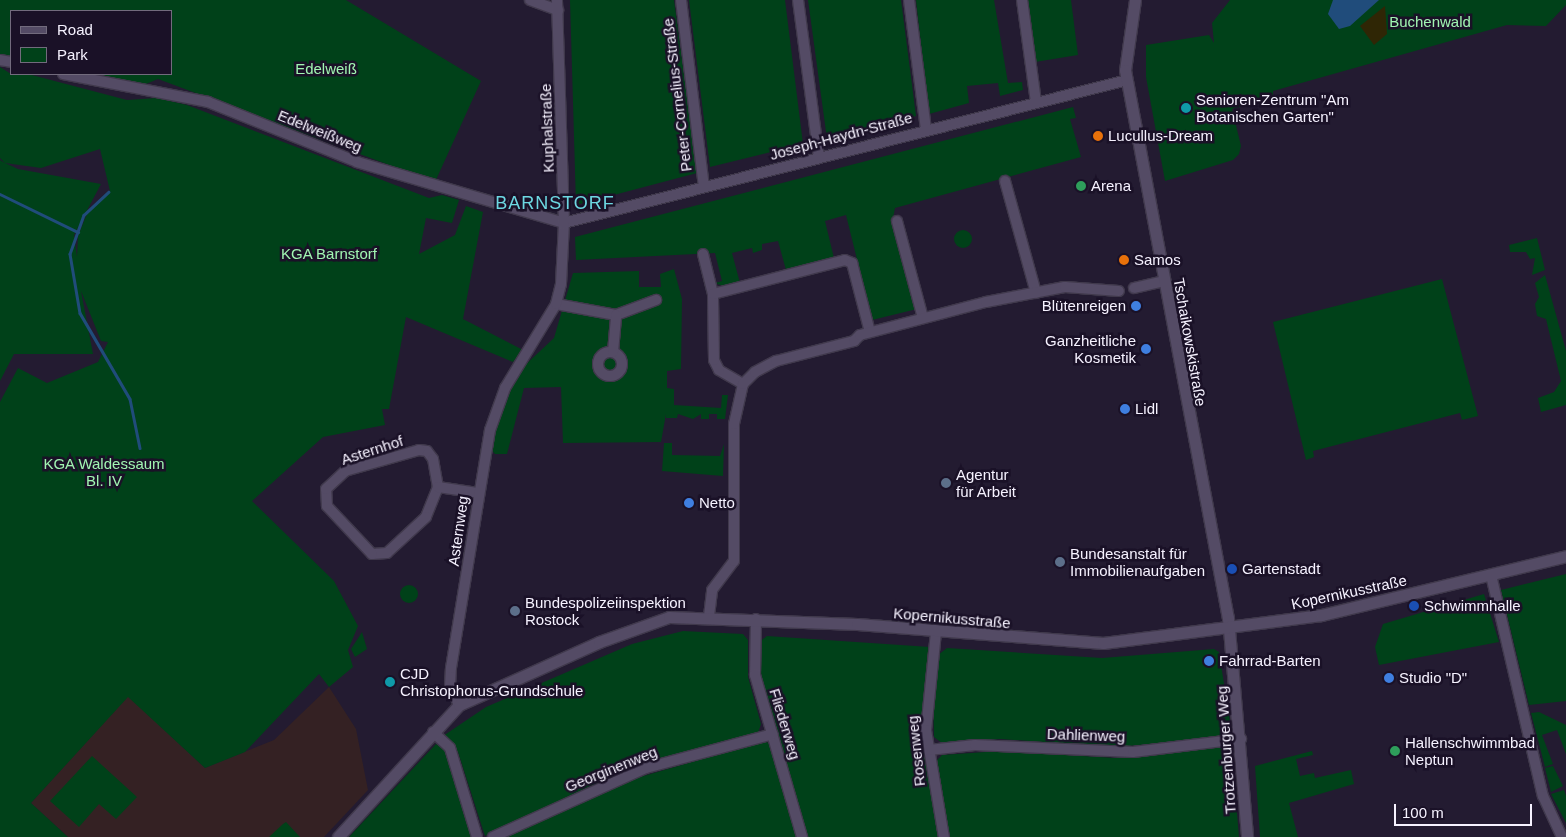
<!DOCTYPE html>
<html>
<head>
<meta charset="utf-8">
<style>
  body { margin:0 }
  #map { position:relative; width:1566px; height:837px; overflow:hidden; background:#231b31; font-family:Helvetica,sans-serif }
  div>[style] { position:absolute }
  [style*='--x'] { left:calc(var(--x)*1px); top:calc(var(--y)*1px); width:calc(var(--w)*1px); rotate:calc(var(--a)*1deg) }
  .education>* { inset:0; background:#342123 }
  .green>* { inset:0; background:#004119 }
  .round { border-radius:50% }
  .sand>* { inset:0; background:#2f2605 }
  .water>* { inset:0; background:#204c7b }
  .stream>* { height:2.5px; margin:-1.25px; padding:0 1.25px; transform-origin:1.25px; border-radius:1.25px; background:#204c7b }
  .roads { filter:drop-shadow(1px 0 #40394c) drop-shadow(-1px 0 #40394c) drop-shadow(0 1px #40394c) drop-shadow(0 -1px #40394c) }
  .minor>* { height:10px; margin:-5px; padding:0 5px; transform-origin:5px; border-radius:5px; background:#544b65 }
  .minor>.ring { margin:-5px; padding:0; box-sizing:content-box; background:none; border:10px solid #544b65; border-radius:50% }
  .tertiary>* { height:11px; margin:-5.5px; padding:0 5.5px; transform-origin:5.5px; border-radius:5.5px; background:#544b65 }
  .dots>* { width:14px; height:14px; translate:-50% -50%; box-sizing:border-box; border:2px solid #1a1127; border-radius:50% }
  span { translate:-50% -50%; white-space:nowrap; text-align:center; line-height:1.15; -webkit-text-stroke:5px #1a1127; paint-order:stroke }
  .park-label { font-size:15px; color:#a1f5b2 }
  .street-label { font-size:15px; color:#f6f2ff }
  .poi-label { font-size:15px; color:#f6f2ff }
  .left { translate:0 -50%; text-align:left }
  .right { translate:-100% -50%; text-align:right }
  .quarter-label { font-size:18px; color:#6dd8e2; letter-spacing:1px }
  .legend { position:absolute; left:10px; top:10px; width:162px; height:65px; box-sizing:border-box; background:#1a1127; border:1px solid #726b7d; margin:0; padding:6px 9px; list-style:none; font-size:15px; color:#f6f2ff }
  .legend li { display:flex; align-items:center; gap:10px; height:25px }
  .legend b { width:25px; border:1px solid #726b7d }
  .scale { position:absolute; left:1394px; top:804px; width:138px; height:22px; box-sizing:border-box; border:2px solid #f6f2ff; border-top:0; padding-left:6px; font-size:15px; line-height:18px; white-space:nowrap; color:#f6f2ff; -webkit-text-stroke:4px #1a1127; paint-order:stroke }
</style>
</head>
<body>
<div id="map">
  <div class="education">
    <div style="clip-path:polygon(329px 687px,356px 729px,368px 790px,324px 837px,68px 837px,31px 803px,128px 696px,205px 768px,274px 740px)"></div>
  </div>
  <div class="green">
    <div style="clip-path:polygon(0 0,346px 0,481px 81px,435px 182px,158px 79px,146px 84px,91px 74px,171px 74px,171px 11px,11px 11px,11px 58px,0 56px)"></div>
    <div style="clip-path:polygon(570px 0,674px 0,697px 173px,576px 205px)"></div>
    <div style="clip-path:polygon(689px 0,785px 0,803px 144px,710px 167px)"></div>
    <div style="clip-path:polygon(808px 0,901px 0,916px 116px,827px 139px)"></div>
    <div style="clip-path:polygon(916px 0,994px 0,1008px 83px,1022px 82px,1023px 90px,1000px 96px,998px 83px,967px 86px,969px 103px,929px 114px)"></div>
    <div style="clip-path:polygon(1027px 0,1071px 0,1078px 55px,1035px 62px)"></div>
    <div style="clip-path:polygon(1230px 0,1566px 0,1566px 5px,1546px 26px,1507px 25px,1273px 91px,1273px 98px,1232px 109px,1241px 146px,1239px 154px,1233px 160px,1165px 181px,1146px 77px,1146px 45px,1209px 35px,1214px 43px,1212px 23px)"></div>
    <div style="clip-path:polygon(evenodd,0 67px,11px 74px,28px 74px,127px 100px,157px 98px,187px 105px,429px 198px,442px 195px,459px 200px,452px 223px,426px 218px,419px 254px,455px 235px,466px 206px,483px 212px,463px 319px,523px 350px,513px 362px,406px 317px,389px 409px,382px 409px,385px 425px,323px 437px,252px 501px,334px 581px,358px 626px,348px 650px,353px 667px,329px 687px,319px 674px,245px 752px,205px 768px,128px 697px,31px 803px,68px 837px,0 837px,0 402px,18px 368px,47px 383px,98px 362px,108px 342px,101px 341px,81px 291px,93px 354px,14px 354px,0 381px,0 160px,5px 163px,0 158px,0 67px,100px 149px,110px 191px,88px 211px,78px 236px,77px 257px,74px 235px,101px 184px,18px 169px,5px 163px,41px 168px,100px 149px)"></div>
    <div style="clip-path:polygon(1073px 107px,1076px 118px,1070px 119px,1081px 157px,895px 208px,892px 223px,917px 309px,872px 320px,846px 215px,825px 221px,834px 258px,786px 270px,778px 241px,762px 244px,762px 250px,753px 253px,752px 248px,732px 253px,740px 283px,725px 287px,715px 283px,722px 281px,715px 253px,576px 260px,575px 237px)"></div>
    <div class="round" style="left:954px;top:230px;width:18px;height:18px"></div>
    <div style="clip-path:polygon(1537px 238px,1545px 270px,1532px 275px,1535px 258px,1530px 259px,1526px 252px,1510px 252px,1509px 245px)"></div>
    <div style="clip-path:polygon(674px 269px,682px 299px,681px 369px,667px 371px,667px 388px,674px 389px,674px 405px,721px 408px,722px 395px,728px 395px,725px 419px,717px 419px,717px 414px,709px 414px,709px 419px,701px 419px,701px 414px,693px 419px,678px 414px,677px 418px,666px 418px,666px 414px,661px 442px,563px 443px,561px 387px,524px 388px,507px 454px,495px 454px,490px 448px,507px 398px,523px 367px,554px 338px,573px 273px,639px 271px,639px 287px,661px 287px,660px 274px)"></div>
    <div style="clip-path:polygon(1545px 275px,1566px 351px,1566px 405px,1541px 412px,1538px 398px,1554px 392px,1561px 381px,1546px 319px,1537px 316px,1535px 304px,1539px 297px,1535px 283px)"></div>
    <div style="clip-path:polygon(1442px 279px,1478px 416px,1462px 420px,1460px 413px,1313px 451px,1314px 457px,1306px 460px,1273px 322px)"></div>
    <div style="clip-path:polygon(664px 443px,672px 443px,672px 455px,720px 456px,724px 444px,723px 476px,662px 471px)"></div>
    <div style="clip-path:polygon(1566px 574px,1566px 701px,1529px 705px,1501px 590px)"></div>
    <div class="round" style="left:400px;top:585px;width:18px;height:18px"></div>
    <div style="clip-path:polygon(1484px 594px,1499px 642px,1379px 665px,1375px 647px,1383px 624px)"></div>
    <div style="clip-path:polygon(683px 631px,743px 634px,748px 640px,748px 677px,761px 724px,758px 733px,607px 778px,485px 836px,458px 752px,443px 736px,486px 707px,632px 644px)"></div>
    <div style="clip-path:polygon(362px 632px,367px 649px,355px 657px,351px 649px)"></div>
    <div style="clip-path:polygon(767px 636px,930px 647px,921px 724px,938px 837px,807px 837px,762px 687px,759px 642px)"></div>
    <div style="clip-path:polygon(947px 648px,1102px 658px,1214px 649px,1219px 652px,1231px 728px,1225px 737px,1117px 747px,1000px 739px,942px 743px,934px 737px,933px 692px,938px 655px)"></div>
    <div style="clip-path:polygon(1539px 712px,1566px 725px,1566px 754px,1557px 730px,1542px 735px,1553px 764px,1545px 767px,1531px 713px)"></div>
    <div style="clip-path:polygon(765px 741px,773px 746px,799px 837px,502px 837px,640px 777px)"></div>
    <div style="clip-path:polygon(436px 744px,446px 750px,471px 837px,349px 837px)"></div>
    <div style="clip-path:polygon(1224px 747px,1232px 753px,1239px 837px,946px 837px,936px 761px,942px 755px,1000px 751px,1115px 758px)"></div>
    <div style="clip-path:polygon(1312px 751px,1313px 755px,1296px 759px,1300px 776px,1314px 773px,1315px 778px,1351px 770px,1354px 784px,1289px 803px,1298px 837px,1260px 837px,1255px 766px)"></div>
    <div style="clip-path:polygon(92px 756px,137px 797px,116px 819px,99px 804px,79px 827px,50px 801px)"></div>
    <div style="clip-path:polygon(1553px 766px,1563px 786px,1551px 792px,1545px 768px)"></div>
    <div style="clip-path:polygon(1564px 790px,1566px 796px,1566px 823px,1551px 794px)"></div>
    <div style="clip-path:polygon(286px 822px,300px 837px,269px 837px,283px 824px)"></div>
  </div>
  <div class="sand">
    <div style="clip-path:polygon(1385px 6px,1387px 34px,1374px 45px,1360px 26px)"></div>
  </div>
  <div class="water">
    <div style="clip-path:polygon(1333px 0,1379px 0,1350px 26px,1339px 29px,1328px 14px)"></div>
  </div>
  <div class="stream">
    <div style="--x:109;--y:192;--w:34;--a:137"></div>
    <div style="--x:84;--y:215;--w:41;--a:109.7"></div>
    <div style="--x:70;--y:254;--w:60;--a:80.4"></div>
    <div style="--x:80;--y:313;--w:99;--a:59.8"></div>
    <div style="--x:130;--y:399;--w:50;--a:78.5"></div>
    <div style="--x:0;--y:194;--w:87;--a:26"></div>
  </div>
  <div class="roads">
    <div class="minor">
      <div style="--x:530;--y:0;--w:30;--a:20"></div>
      <div style="--x:681;--y:0;--w:188;--a:83"></div>
      <div style="--x:798;--y:0;--w:158;--a:82.4"></div>
      <div style="--x:909;--y:0;--w:130;--a:82.5"></div>
      <div style="--x:1022;--y:0;--w:103;--a:82.2"></div>
      <div style="--x:0;--y:60;--w:11;--a:10"></div>
      <div style="--x:63;--y:74;--w:148;--a:10.9"></div>
      <div style="--x:208;--y:102;--w:161;--a:21.9"></div>
      <div style="--x:357;--y:162;--w:216;--a:16.4"></div>
      <div style="--x:564;--y:223;--w:581;--a:-14.25"></div>
      <div style="--x:1005;--y:181;--w:116;--a:74.5"></div>
      <div style="--x:897;--y:221;--w:100;--a:75"></div>
      <div style="--x:703;--y:254;--w:41;--a:76"></div>
      <div style="--x:1134;--y:288;--w:31;--a:-13"></div>
      <div style="--x:556;--y:304;--w:61;--a:10.4"></div>
      <div style="--x:616;--y:315;--w:43;--a:-20.6"></div>
      <div class="ring" style="left:598px;top:352px;width:14px;height:14px"></div>
      <div style="--x:613;--y:352;--w:37;--a:-85"></div>
      <div style="--x:743;--y:384;--w:28;--a:-150"></div>
      <div style="--x:719;--y:370;--w:11;--a:-117"></div>
      <div style="--x:714;--y:360;--w:66;--a:-90.9"></div>
      <div style="--x:713;--y:294;--w:136;--a:-14.4"></div>
      <div style="--x:845;--y:260;--w:8;--a:23"></div>
      <div style="--x:852;--y:263;--w:71;--a:75.4"></div>
      <div style="--x:419;--y:450;--w:8;--a:7"></div>
      <div style="--x:427;--y:451;--w:10;--a:53"></div>
      <div style="--x:433;--y:459;--w:28;--a:80"></div>
      <div style="--x:438;--y:487;--w:32;--a:112"></div>
      <div style="--x:426;--y:517;--w:53;--a:137.3"></div>
      <div style="--x:387;--y:553;--w:15;--a:176"></div>
      <div style="--x:372;--y:554;--w:66;--a:-133.2"></div>
      <div style="--x:327;--y:506;--w:17;--a:-93"></div>
      <div style="--x:326;--y:489;--w:26;--a:-43"></div>
      <div style="--x:345;--y:471;--w:77;--a:-15.8"></div>
      <div style="--x:438;--y:487;--w:40;--a:8.5"></div>
      <div style="--x:1491;--y:575;--w:227;--a:76.8"></div>
      <div style="--x:1543;--y:796;--w:45;--a:65.1"></div>
      <div style="--x:709;--y:616;--w:26;--a:-83"></div>
      <div style="--x:712;--y:590;--w:36;--a:-53"></div>
      <div style="--x:734;--y:561;--w:137;--a:-90"></div>
      <div style="--x:734;--y:424;--w:41;--a:-77.3"></div>
      <div style="--x:743;--y:384;--w:17;--a:-45"></div>
      <div style="--x:755;--y:372;--w:24;--a:-28"></div>
      <div style="--x:776;--y:361;--w:81;--a:-14.4"></div>
      <div style="--x:854;--y:341;--w:8;--a:-45"></div>
      <div style="--x:860;--y:335;--w:130;--a:-14.7"></div>
      <div style="--x:986;--y:302;--w:80;--a:-10.8"></div>
      <div style="--x:1065;--y:287;--w:54;--a:4.2"></div>
      <div style="--x:756;--y:619;--w:56;--a:91"></div>
      <div style="--x:755;--y:675;--w:169;--a:73.8"></div>
      <div style="--x:936;--y:632;--w:99;--a:95.8"></div>
      <div style="--x:926;--y:730;--w:109;--a:80.5"></div>
      <div style="--x:459;--y:705;--w:21;--a:-115"></div>
      <div style="--x:450;--y:686;--w:18;--a:-87"></div>
      <div style="--x:451;--y:668;--w:241;--a:-80.7"></div>
      <div style="--x:490;--y:430;--w:45;--a:-70.3"></div>
      <div style="--x:505;--y:388;--w:98;--a:-58.7"></div>
      <div style="--x:556;--y:304;--w:21;--a:-76"></div>
      <div style="--x:561;--y:284;--w:61;--a:-87.2"></div>
      <div style="--x:564;--y:223;--w:223;--a:-91.8"></div>
      <div style="--x:433;--y:732;--w:23;--a:43"></div>
      <div style="--x:450;--y:748;--w:93;--a:73.1"></div>
      <div style="--x:929;--y:750;--w:46;--a:-6.2"></div>
      <div style="--x:975;--y:745;--w:158;--a:2.5"></div>
      <div style="--x:1133;--y:752;--w:109;--a:-6.9"></div>
      <div style="--x:493;--y:837;--w:168;--a:-24.3"></div>
      <div style="--x:646;--y:768;--w:131;--a:-15"></div>
    </div>
    <div class="tertiary">
      <div style="--x:1135;--y:0;--w:71;--a:98.1"></div>
      <div style="--x:1125;--y:70;--w:558;--a:79.36"></div>
      <div style="--x:1228;--y:618;--w:220;--a:85"></div>
      <div style="--x:338;--y:837;--w:179;--a:-47.5"></div>
      <div style="--x:459;--y:705;--w:154;--a:-24.2"></div>
      <div style="--x:599;--y:642;--w:74;--a:-19.7"></div>
      <div style="--x:669;--y:617;--w:188;--a:2.1"></div>
      <div style="--x:857;--y:624;--w:247;--a:4.4"></div>
      <div style="--x:1103;--y:643;--w:220;--a:-7.3"></div>
      <div style="--x:1321;--y:615;--w:252;--a:-13.5"></div>
    </div>
  </div>
  <div class="dots">
    <div style="left:1186px;top:108px;background:#0f9aa8"></div>
    <div style="left:1098px;top:136px;background:#e8710a"></div>
    <div style="left:1081px;top:186px;background:#2e9e5b"></div>
    <div style="left:1124px;top:260px;background:#e8710a"></div>
    <div style="left:1136px;top:306px;background:#3f7fe0"></div>
    <div style="left:1146px;top:349px;background:#3f7fe0"></div>
    <div style="left:1125px;top:409px;background:#3f7fe0"></div>
    <div style="left:946px;top:483px;background:#5c6f8a"></div>
    <div style="left:689px;top:503px;background:#3f7fe0"></div>
    <div style="left:1060px;top:562px;background:#5c6f8a"></div>
    <div style="left:1232px;top:569px;background:#1a4fb4"></div>
    <div style="left:1414px;top:606px;background:#1a4fb4"></div>
    <div style="left:515px;top:611px;background:#5c6f8a"></div>
    <div style="left:1209px;top:661px;background:#3f7fe0"></div>
    <div style="left:1389px;top:678px;background:#3f7fe0"></div>
    <div style="left:390px;top:682px;background:#0f9aa8"></div>
    <div style="left:1395px;top:751px;background:#2e9e5b"></div>
  </div>
  <div class="park-label">
    <span style="left:1430px;top:22px">Buchenwald</span>
    <span style="left:326px;top:69px">Edelweiß</span>
    <span style="left:329px;top:254px">KGA Barnstorf</span>
    <span style="left:104px;top:472px">KGA Waldessaum<br>Bl. IV</span>
  </div>
  <div class="street-label">
    <span style="left:677px;top:95px;rotate:-97deg">Peter-Cornelius-Straße</span>
    <span style="left:547px;top:128px;rotate:-92deg">Kuphalstraße</span>
    <span style="left:320px;top:131px;rotate:22deg">Edelweißweg</span>
    <span style="left:841px;top:136px;rotate:-15deg">Joseph-Haydn-Straße</span>
    <span style="left:1190px;top:342px;rotate:80deg">Tschaikowskistraße</span>
    <span style="left:372px;top:450px;rotate:-18deg">Asternhof</span>
    <span style="left:458px;top:531px;rotate:-82deg">Asternweg</span>
    <span style="left:1349px;top:592px;rotate:-12deg">Kopernikusstraße</span>
    <span style="left:952px;top:618px;rotate:5deg">Kopernikusstraße</span>
    <span style="left:785px;top:724px;rotate:73deg">Fliederweg</span>
    <span style="left:1086px;top:735px;rotate:2deg">Dahlienweg</span>
    <span style="left:1226px;top:750px;rotate:-94deg">Trotzenburger Weg</span>
    <span style="left:916px;top:751px;rotate:-96deg">Rosenweg</span>
    <span style="left:611px;top:769px;rotate:-22deg">Georginenweg</span>
  </div>
  <div class="poi-label">
    <span class="left" style="left:1196px;top:108px">Senioren-Zentrum "Am<br>Botanischen Garten"</span>
    <span class="left" style="left:1108px;top:136px">Lucullus-Dream</span>
    <span class="left" style="left:1091px;top:186px">Arena</span>
    <span class="left" style="left:1134px;top:260px">Samos</span>
    <span class="right" style="left:1126px;top:306px">Blütenreigen</span>
    <span class="right" style="left:1136px;top:349px">Ganzheitliche<br>Kosmetik</span>
    <span class="left" style="left:1135px;top:409px">Lidl</span>
    <span class="left" style="left:956px;top:483px">Agentur<br>für Arbeit</span>
    <span class="left" style="left:699px;top:503px">Netto</span>
    <span class="left" style="left:1070px;top:562px">Bundesanstalt für<br>Immobilienaufgaben</span>
    <span class="left" style="left:1242px;top:569px">Gartenstadt</span>
    <span class="left" style="left:525px;top:611px">Bundespolizeiinspektion<br>Rostock</span>
    <span class="left" style="left:1424px;top:606px">Schwimmhalle</span>
    <span class="left" style="left:1219px;top:661px">Fahrrad-Barten</span>
    <span class="left" style="left:400px;top:682px">CJD<br>Christophorus-Grundschule</span>
    <span class="left" style="left:1399px;top:678px">Studio "D"</span>
    <span class="left" style="left:1405px;top:751px">Hallenschwimmbad<br>Neptun</span>
  </div>
  <div class="quarter-label">
    <span style="left:555px;top:203px">BARNSTORF</span>
  </div>
  <ul class="legend">
  <li><b style="height:6px;background:#544b65"></b>Road</li>
  <li><b style="height:14px;background:#004119"></b>Park</li>
  </ul>
  <div class="scale">100 m</div>
</div>
</body>
</html>
